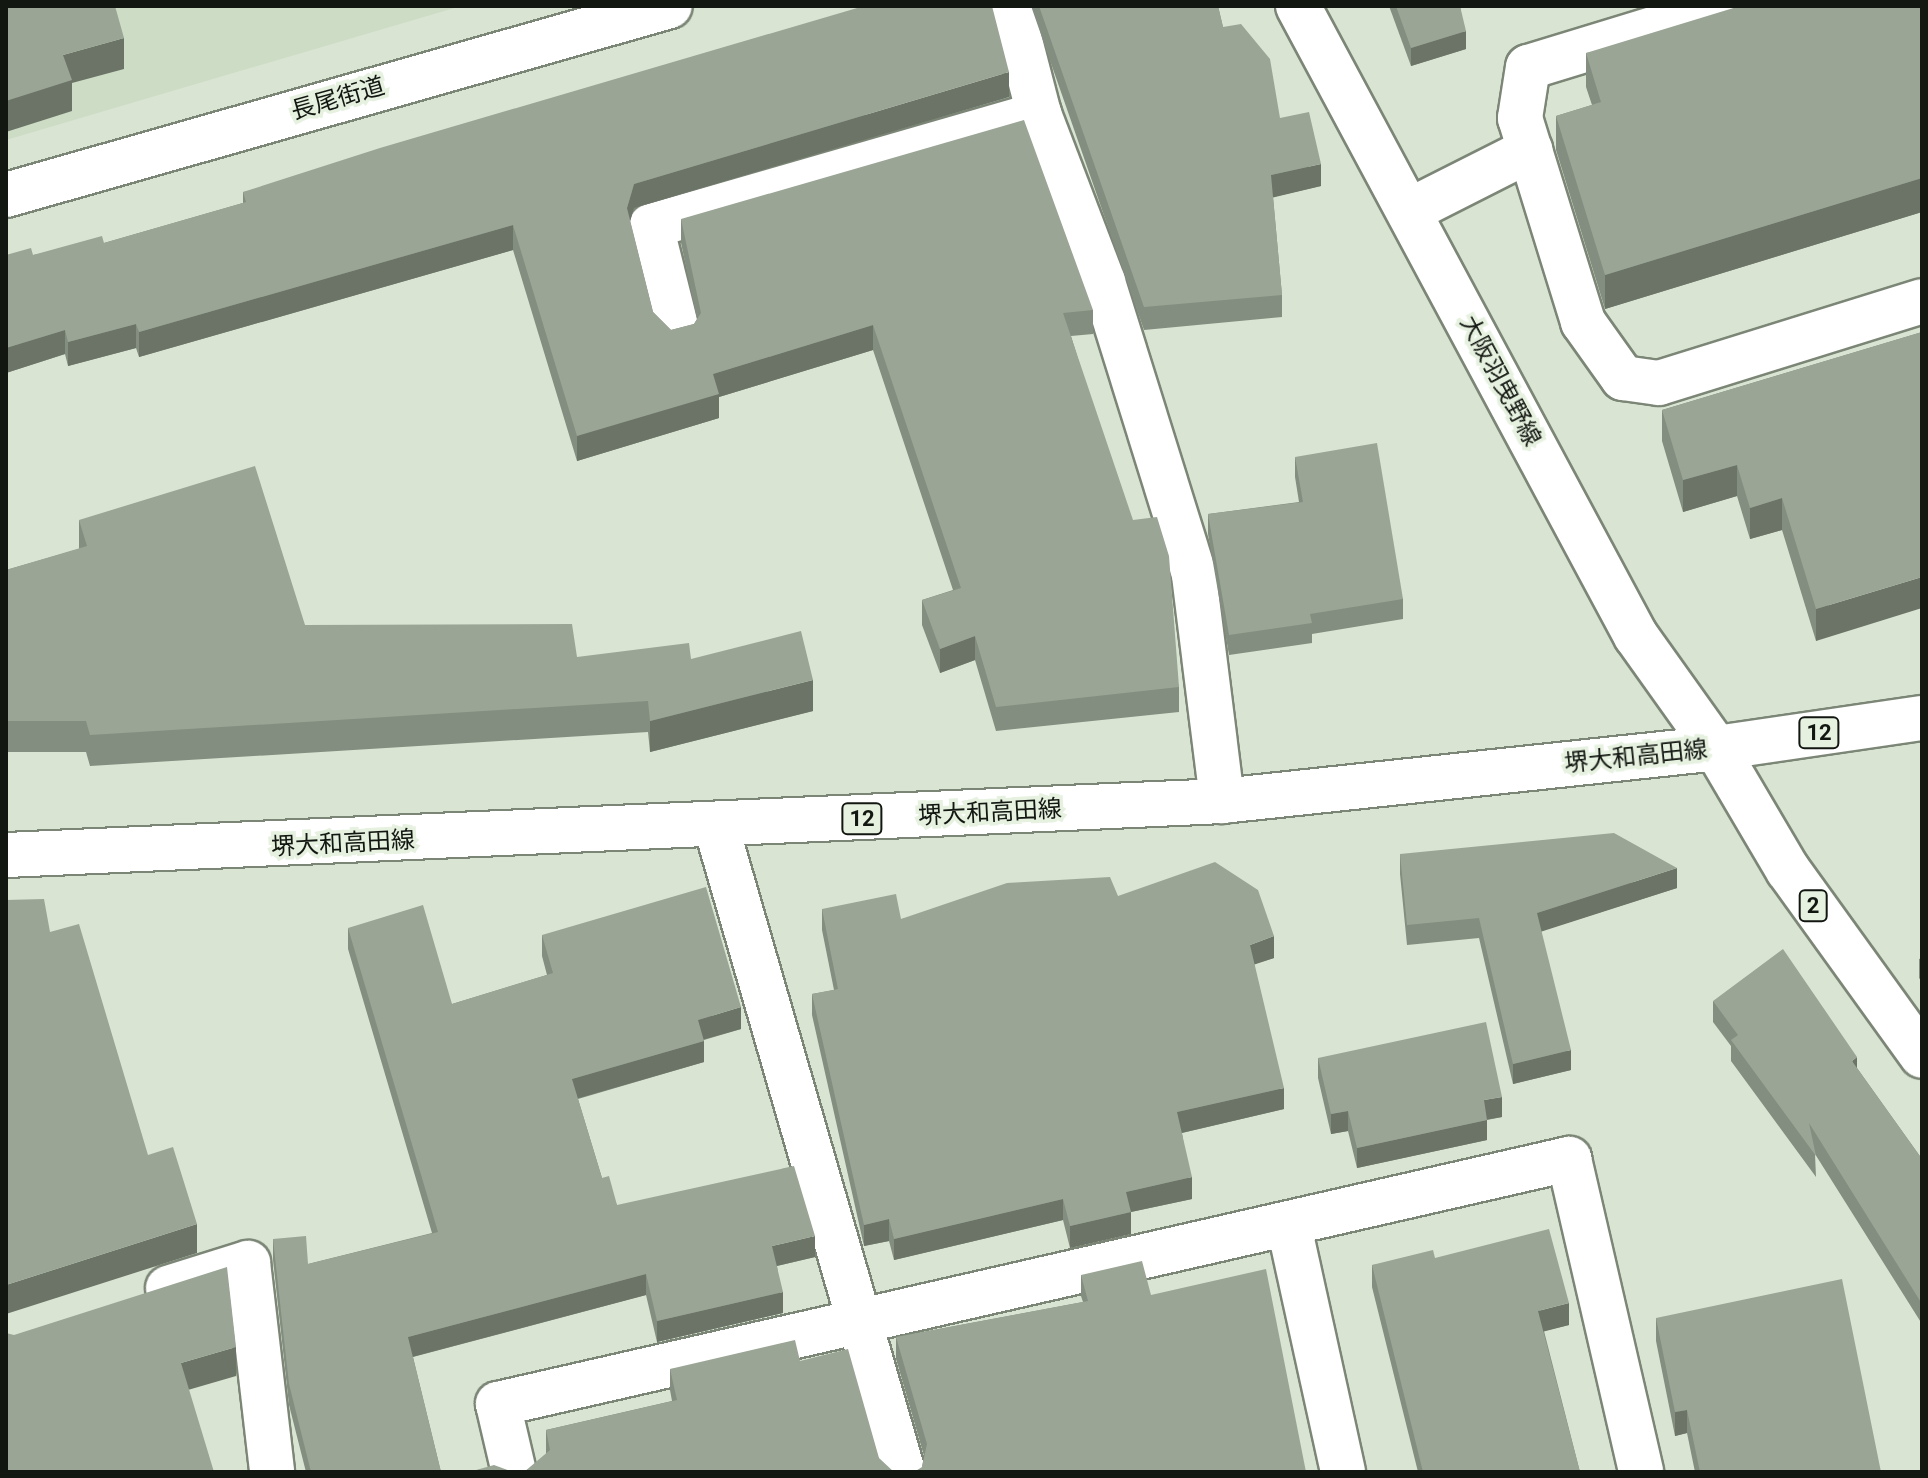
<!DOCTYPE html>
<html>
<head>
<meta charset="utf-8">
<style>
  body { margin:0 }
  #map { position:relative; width:1928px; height:1478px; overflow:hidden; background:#d9e4d3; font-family:Roboto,"Noto Sans JP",sans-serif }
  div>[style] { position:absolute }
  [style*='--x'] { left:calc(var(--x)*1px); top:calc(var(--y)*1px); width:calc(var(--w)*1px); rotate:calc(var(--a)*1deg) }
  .built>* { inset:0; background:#cddcc4 }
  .roads { filter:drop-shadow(2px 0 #7c8676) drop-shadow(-2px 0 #7c8676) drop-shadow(0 2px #7c8676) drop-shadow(0 -2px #7c8676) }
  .minor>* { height:44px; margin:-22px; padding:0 22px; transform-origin:22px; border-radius:22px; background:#fff }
  .major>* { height:44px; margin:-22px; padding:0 22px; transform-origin:22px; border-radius:22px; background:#fff }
  .wall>* { inset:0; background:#848e80 }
  .shaded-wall>* { inset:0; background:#6c7468 }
  .building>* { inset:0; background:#9aa595 }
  span { translate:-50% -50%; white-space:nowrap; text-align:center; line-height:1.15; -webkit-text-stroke:7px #e6f1e0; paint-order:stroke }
  .shield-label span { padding:2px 6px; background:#e6f1e0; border:2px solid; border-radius:6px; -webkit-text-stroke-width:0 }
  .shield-label { font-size:22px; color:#131711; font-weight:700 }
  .street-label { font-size:24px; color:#131711 }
  .frame { position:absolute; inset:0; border:8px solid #131711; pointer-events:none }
</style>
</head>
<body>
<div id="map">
  <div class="built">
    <div style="clip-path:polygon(6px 6px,461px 6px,6px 140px)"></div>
  </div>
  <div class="roads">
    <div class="minor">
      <div style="--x:1728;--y:6;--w:209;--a:163"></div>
      <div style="--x:1528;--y:67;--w:52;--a:98.9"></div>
      <div style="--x:1520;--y:118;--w:214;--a:72.8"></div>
      <div style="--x:1583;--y:322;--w:69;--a:54.5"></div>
      <div style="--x:1623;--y:378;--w:36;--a:8"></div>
      <div style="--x:1659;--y:383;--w:275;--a:-17.3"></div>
      <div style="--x:1039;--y:114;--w:180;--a:69.1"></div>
      <div style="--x:1103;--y:282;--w:307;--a:72.7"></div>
      <div style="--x:1194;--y:575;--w:228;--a:82.9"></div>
      <div style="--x:6;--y:195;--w:690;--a:-15.89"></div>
      <div style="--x:1409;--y:211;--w:136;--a:-26.8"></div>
      <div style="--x:677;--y:330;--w:107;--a:-104"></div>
      <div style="--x:651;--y:226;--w:404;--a:-16.1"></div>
      <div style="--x:1039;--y:114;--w:112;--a:-104.5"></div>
      <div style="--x:716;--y:826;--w:673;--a:73.86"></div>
      <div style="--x:1289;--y:1226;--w:252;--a:77.6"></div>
      <div style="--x:168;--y:1288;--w:84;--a:-17.4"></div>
      <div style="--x:248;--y:1263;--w:210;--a:83.4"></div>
      <div style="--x:514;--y:1472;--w:70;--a:-103.2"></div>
      <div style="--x:498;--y:1404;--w:1099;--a:-12.89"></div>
      <div style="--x:1569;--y:1159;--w:321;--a:77"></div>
    </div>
    <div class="major">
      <div style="--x:1298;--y:6;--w:715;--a:61.79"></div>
      <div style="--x:1636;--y:636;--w:138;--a:54.5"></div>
      <div style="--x:1716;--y:748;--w:142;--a:59.5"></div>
      <div style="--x:1788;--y:870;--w:229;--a:54.2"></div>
      <div style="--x:6;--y:855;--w:1217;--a:-2.54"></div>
      <div style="--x:1222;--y:801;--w:497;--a:-6.1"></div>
      <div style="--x:1716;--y:748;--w:208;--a:-8.3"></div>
    </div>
  </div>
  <div class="wall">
    <div style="clip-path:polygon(1031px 6px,1218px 6px,1223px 27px,1321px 186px,1273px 197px,1282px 295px,1282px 317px,1144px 330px)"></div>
    <div style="clip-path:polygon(1389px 6px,1460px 6px,1466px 49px,1411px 66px)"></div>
    <div style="clip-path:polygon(1922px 6px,1922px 212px,1605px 309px,1556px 150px,1556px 116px,1592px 105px,1586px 87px,1586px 53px)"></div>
    <div style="clip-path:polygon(1009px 97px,634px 208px,630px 221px,653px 312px,671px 330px,694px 324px,697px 319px,681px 243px,681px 219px,1093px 310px,1093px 334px,1071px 336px,1179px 687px,1179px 712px,996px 731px,975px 660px,940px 673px,922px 625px,922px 600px,953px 590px,873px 350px,719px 397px,719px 418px,577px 461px,513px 250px,139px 357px,136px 348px,68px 366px,65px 354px,6px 373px,6px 255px,33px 255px,104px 243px,243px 203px,243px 192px)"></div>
    <div style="clip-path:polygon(1922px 332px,1816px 641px,1782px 530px,1750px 539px,1737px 496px,1683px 512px,1662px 441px,1662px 410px)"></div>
    <div style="clip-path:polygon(1295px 457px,1403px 599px,1403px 619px,1312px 634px,1312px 643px,1229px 655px,1208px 534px,1208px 514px,1299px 502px,1295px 477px)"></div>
    <div style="clip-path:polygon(79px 520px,305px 625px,577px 657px,691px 659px,813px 711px,650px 752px,648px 732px,90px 766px,86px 752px,6px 752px,6px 570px,79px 549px)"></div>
    <div style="clip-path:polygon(1400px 854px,1677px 888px,1541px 931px,1571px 1070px,1513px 1084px,1479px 938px,1407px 945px,1400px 874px)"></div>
    <div style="clip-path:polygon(1118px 896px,1274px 958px,1254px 964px,1284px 1109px,1182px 1133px,1192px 1199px,1131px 1212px,1131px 1234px,1070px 1248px,1063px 1220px,894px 1260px,889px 1241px,864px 1246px,812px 1015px,812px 994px,834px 990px,822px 930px,822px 909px,901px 919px)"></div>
    <div style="clip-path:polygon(348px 928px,452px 1004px,547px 975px,542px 956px,542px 935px,741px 1029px,704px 1040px,704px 1062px,578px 1099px,602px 1178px,617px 1205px,815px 1257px,777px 1266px,783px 1313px,657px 1342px,646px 1295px,413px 1357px,441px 1472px,306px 1472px,289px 1405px,273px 1260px,273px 1239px,308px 1264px,432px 1233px,348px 949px)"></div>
    <div style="clip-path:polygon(1922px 958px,1922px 982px,1919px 978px,1919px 959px)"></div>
    <div style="clip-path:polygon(1713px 1001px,1857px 1068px,1922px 1159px,1922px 1324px,1815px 1154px,1816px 1177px,1731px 1061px,1731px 1046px,1713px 1022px)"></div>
    <div style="clip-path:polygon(1318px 1058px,1502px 1117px,1487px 1120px,1487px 1140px,1357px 1168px,1348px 1131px,1331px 1134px,1318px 1078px)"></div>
    <div style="clip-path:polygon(1435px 1258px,1569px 1325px,1544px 1331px,1580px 1472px,1418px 1472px,1372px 1287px,1372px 1265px)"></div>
    <div style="clip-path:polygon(1081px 1275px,1151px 1295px,922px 1467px,924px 1456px,896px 1359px,896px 1337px,1083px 1302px,1081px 1296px)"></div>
    <div style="clip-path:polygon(1656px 1318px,1881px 1472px,1695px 1472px,1687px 1433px,1675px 1436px,1656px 1341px)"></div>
    <div style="clip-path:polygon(800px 1361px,879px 1458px,546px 1454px,546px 1430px,672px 1401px,670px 1390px,670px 1369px)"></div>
  </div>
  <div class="shaded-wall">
    <div style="clip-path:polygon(1466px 31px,1466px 49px,1411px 66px,1411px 48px)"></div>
    <div style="clip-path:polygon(124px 38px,124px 69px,72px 83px,72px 111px,6px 132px,6px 101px,63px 55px)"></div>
    <div style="clip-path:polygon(1009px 72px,1009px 97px,634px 208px,627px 232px,627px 208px,634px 184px)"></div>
    <div style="clip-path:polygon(1321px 164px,1321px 186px,1271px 198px,1271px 175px)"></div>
    <div style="clip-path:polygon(1922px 178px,1922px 212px,1605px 309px,1605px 275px)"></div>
    <div style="clip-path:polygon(513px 225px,513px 250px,139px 357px,139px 332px)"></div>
    <div style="clip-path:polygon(136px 324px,136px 348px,68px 366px,68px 342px)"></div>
    <div style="clip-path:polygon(873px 325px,873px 350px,719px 397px,719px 418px,577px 461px,577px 436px,713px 374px)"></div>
    <div style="clip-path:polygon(65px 330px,65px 354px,6px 373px,6px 348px)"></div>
    <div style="clip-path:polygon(1737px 465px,1737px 496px,1683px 512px,1683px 480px)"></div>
    <div style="clip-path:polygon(1782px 498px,1782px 530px,1750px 539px,1750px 508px)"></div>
    <div style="clip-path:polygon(1922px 577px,1922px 608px,1816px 641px,1816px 609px)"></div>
    <div style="clip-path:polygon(975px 636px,975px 660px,940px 673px,940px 649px)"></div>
    <div style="clip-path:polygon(813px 680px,813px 711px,650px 752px,650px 721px)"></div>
    <div style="clip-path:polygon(1677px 868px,1677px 888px,1537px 933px,1537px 913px)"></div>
    <div style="clip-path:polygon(1274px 936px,1274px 958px,1250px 966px,1250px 945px)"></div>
    <div style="clip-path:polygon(741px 1007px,741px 1029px,698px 1041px,698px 1020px)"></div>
    <div style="clip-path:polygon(704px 1041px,704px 1062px,572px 1100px,572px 1079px)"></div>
    <div style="clip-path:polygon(1571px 1050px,1571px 1070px,1513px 1084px,1513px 1064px)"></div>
    <div style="clip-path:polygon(1857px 1057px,1857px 1077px,1852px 1061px)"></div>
    <div style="clip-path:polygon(1284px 1088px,1284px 1109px,1177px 1134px,1177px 1112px)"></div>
    <div style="clip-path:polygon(1502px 1097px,1502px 1117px,1484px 1120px,1484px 1100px)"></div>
    <div style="clip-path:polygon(1348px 1111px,1348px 1131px,1331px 1134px,1331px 1114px)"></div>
    <div style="clip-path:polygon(1487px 1120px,1487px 1140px,1357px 1168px,1357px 1148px)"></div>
    <div style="clip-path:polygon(1192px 1177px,1192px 1199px,1126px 1213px,1126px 1192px)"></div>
    <div style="clip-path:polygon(1063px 1199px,1063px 1220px,894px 1260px,894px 1239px)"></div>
    <div style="clip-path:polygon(1131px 1212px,1131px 1234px,1070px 1248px,1070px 1226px)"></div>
    <div style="clip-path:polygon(889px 1219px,889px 1241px,864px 1246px,864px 1225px)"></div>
    <div style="clip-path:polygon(197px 1224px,197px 1253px,6px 1314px,6px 1285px)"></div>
    <div style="clip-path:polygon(815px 1236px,815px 1257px,772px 1267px,772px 1246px)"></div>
    <div style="clip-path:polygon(646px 1274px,646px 1295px,408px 1358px,408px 1337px)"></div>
    <div style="clip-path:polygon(783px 1292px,783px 1313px,657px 1342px,657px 1321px)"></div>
    <div style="clip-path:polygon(1569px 1303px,1569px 1325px,1538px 1333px,1538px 1311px)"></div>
    <div style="clip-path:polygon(236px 1347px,236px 1376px,181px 1392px,181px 1363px)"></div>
    <div style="clip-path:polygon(1687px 1410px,1687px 1433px,1675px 1436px,1675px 1412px)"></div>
  </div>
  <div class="building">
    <div style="clip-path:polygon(6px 6px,115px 6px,124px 38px,63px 55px,72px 80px,6px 101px)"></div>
    <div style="clip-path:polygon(864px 6px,992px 6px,1009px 72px,634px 184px,627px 208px,653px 312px,671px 330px,694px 324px,701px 313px,681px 219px,1024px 120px,1093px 310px,1063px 313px,1133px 520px,1157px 517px,1169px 556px,1179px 687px,996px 707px,975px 636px,940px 649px,922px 600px,961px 588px,873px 325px,713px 374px,719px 394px,577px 436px,513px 225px,139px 332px,136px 324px,68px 342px,65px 330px,6px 348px,6px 255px,31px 248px,33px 255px,102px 236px,104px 243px,246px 202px,243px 192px,380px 148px)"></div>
    <div style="clip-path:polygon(1039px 6px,1218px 6px,1223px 27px,1241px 24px,1270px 59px,1280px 118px,1309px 112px,1321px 164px,1271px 175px,1282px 295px,1144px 307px)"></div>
    <div style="clip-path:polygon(1396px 6px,1460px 6px,1466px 31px,1411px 48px)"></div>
    <div style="clip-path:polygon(1740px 6px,1922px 6px,1922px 178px,1605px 275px,1556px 116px,1601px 102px,1586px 53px)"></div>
    <div style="clip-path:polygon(1922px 332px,1922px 577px,1816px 609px,1782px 498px,1750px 508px,1737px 465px,1683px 480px,1662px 410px)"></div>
    <div style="clip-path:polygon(1377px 443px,1403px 599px,1310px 614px,1312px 623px,1229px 635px,1208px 514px,1303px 502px,1295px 457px)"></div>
    <div style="clip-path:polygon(255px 466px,305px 625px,572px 624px,577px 657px,689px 643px,691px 659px,801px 631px,813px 680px,650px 721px,648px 701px,90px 735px,86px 721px,6px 721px,6px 570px,87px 546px,79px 520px)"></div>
    <div style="clip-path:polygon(1614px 833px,1677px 868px,1537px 913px,1571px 1050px,1513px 1064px,1479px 918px,1407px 925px,1400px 854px)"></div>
    <div style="clip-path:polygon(1215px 862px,1258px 890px,1274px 936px,1250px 945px,1284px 1088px,1177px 1112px,1192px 1177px,1126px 1192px,1131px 1212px,1070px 1226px,1063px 1199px,894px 1239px,889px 1219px,864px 1225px,812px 994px,838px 989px,822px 909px,896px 894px,901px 919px,1007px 883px,1110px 877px,1118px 896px)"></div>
    <div style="clip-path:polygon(706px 887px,741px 1007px,698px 1020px,704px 1041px,572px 1079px,602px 1178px,609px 1176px,617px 1205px,794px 1166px,815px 1236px,772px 1246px,783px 1292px,657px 1321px,646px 1274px,408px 1337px,441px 1472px,311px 1472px,289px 1384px,273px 1239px,306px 1236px,308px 1264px,438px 1232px,348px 928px,423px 905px,452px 1004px,553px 973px,542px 935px)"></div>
    <div style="clip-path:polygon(44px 899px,50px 932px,79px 924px,148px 1155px,173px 1147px,197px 1224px,6px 1285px,6px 900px)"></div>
    <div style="clip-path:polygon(1783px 949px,1857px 1057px,1852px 1061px,1922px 1159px,1922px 1304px,1809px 1123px,1816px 1156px,1731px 1040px,1738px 1035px,1713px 1001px)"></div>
    <div style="clip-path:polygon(1486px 1022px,1502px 1097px,1484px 1100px,1487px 1120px,1357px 1148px,1348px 1111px,1331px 1114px,1318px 1058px)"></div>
    <div style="clip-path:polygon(1549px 1229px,1569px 1303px,1538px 1311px,1580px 1472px,1423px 1472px,1372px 1265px,1433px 1250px,1435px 1258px)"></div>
    <div style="clip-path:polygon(1142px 1261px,1151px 1295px,1266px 1269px,1306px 1472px,914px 1472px,922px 1467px,927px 1444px,896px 1337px,1088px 1301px,1081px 1275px)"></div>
    <div style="clip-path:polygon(227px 1267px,236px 1347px,181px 1363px,214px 1472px,6px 1472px,6px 1333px,14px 1335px)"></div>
    <div style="clip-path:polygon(1842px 1279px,1881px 1472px,1700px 1472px,1687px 1410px,1675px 1412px,1656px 1318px)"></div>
    <div style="clip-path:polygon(795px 1340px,800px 1361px,848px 1349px,879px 1458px,894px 1472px,524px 1472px,550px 1450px,546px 1430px,677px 1400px,670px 1369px)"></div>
    <div style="clip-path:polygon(494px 1465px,513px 1472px,469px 1472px)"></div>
  </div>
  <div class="shield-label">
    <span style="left:1819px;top:733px">12</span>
    <span style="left:862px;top:819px">12</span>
    <span style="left:1813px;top:906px">2</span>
  </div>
  <div class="street-label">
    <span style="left:338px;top:99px;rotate:-16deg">長尾街道</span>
    <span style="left:1500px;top:381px;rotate:62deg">大阪羽曳野線</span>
    <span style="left:1636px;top:757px;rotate:-6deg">堺大和高田線</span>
    <span style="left:990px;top:813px;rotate:-3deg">堺大和高田線</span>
    <span style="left:343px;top:844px;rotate:-3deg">堺大和高田線</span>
  </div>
  <div class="frame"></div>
</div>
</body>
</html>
